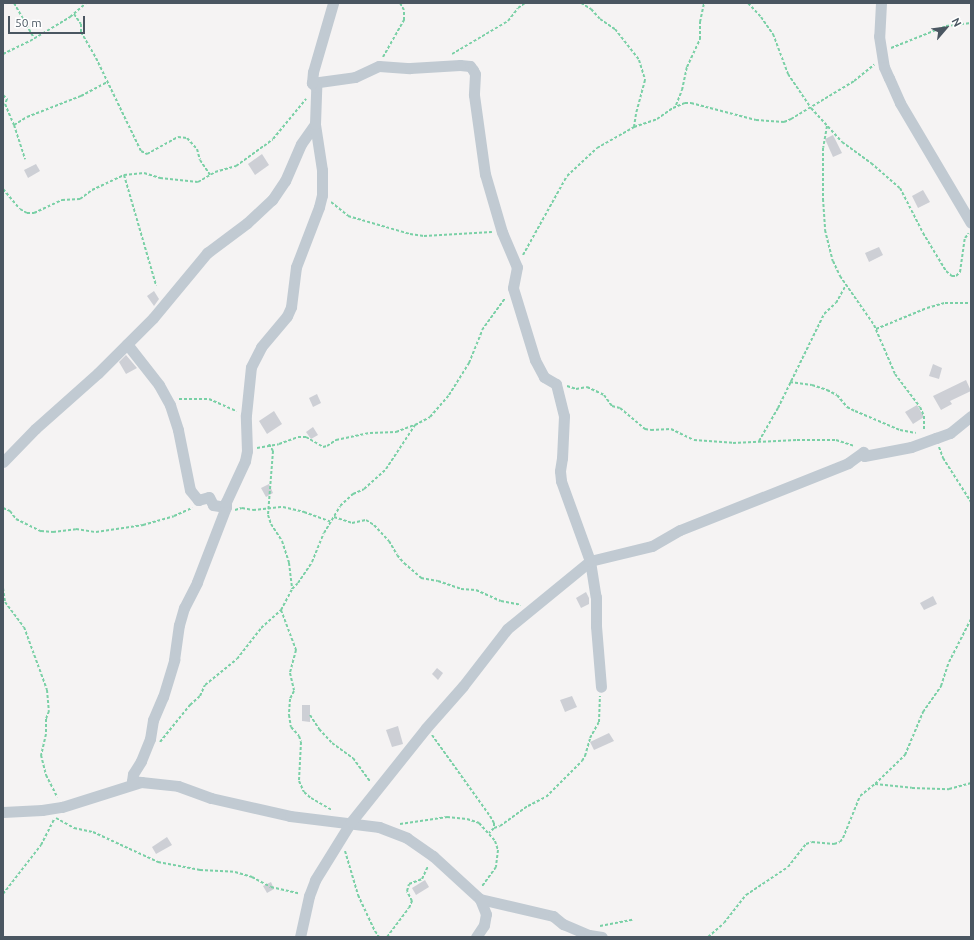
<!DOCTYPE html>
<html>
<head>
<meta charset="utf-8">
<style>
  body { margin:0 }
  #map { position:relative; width:974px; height:940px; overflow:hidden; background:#f5f3f3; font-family:Ubuntu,sans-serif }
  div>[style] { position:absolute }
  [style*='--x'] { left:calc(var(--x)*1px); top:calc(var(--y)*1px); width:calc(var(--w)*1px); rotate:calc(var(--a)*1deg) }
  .building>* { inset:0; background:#cdcfd5 }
  .path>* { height:2px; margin-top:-1px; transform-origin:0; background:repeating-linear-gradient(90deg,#7ad0a6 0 3px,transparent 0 5px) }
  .minor>* { height:11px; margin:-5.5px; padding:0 5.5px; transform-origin:5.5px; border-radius:5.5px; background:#c1cad2 }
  span { translate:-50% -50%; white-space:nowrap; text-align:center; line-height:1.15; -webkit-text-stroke:3px #fff; paint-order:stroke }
  .frame { position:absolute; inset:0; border:4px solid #4a5661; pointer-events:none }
  .north { position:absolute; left:926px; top:8px; width:40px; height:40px; -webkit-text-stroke:3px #fff; paint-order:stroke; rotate:62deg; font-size:11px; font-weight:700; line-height:16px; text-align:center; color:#4a5661 }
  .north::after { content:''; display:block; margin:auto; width:14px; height:18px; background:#4a5661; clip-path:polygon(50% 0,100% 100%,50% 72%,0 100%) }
  .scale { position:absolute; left:8px; top:16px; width:77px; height:18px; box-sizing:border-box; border:2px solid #4a5661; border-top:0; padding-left:5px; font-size:12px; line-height:14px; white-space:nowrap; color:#4a5661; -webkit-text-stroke:3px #fff; paint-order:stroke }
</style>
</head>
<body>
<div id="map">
  <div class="building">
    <div style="clip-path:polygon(833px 135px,842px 153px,833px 157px,825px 139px)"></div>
    <div style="clip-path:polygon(262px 154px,269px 165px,255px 175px,248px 164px)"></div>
    <div style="clip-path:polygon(36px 164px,40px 171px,28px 178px,24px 170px)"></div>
    <div style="clip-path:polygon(923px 190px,930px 202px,918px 208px,912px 196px)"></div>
    <div style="clip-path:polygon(879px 247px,883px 255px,869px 262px,865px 253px)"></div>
    <div style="clip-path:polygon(154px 291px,159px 299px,154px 306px,147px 296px)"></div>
    <div style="clip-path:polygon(126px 355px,137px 368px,126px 374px,119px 362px)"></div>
    <div style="clip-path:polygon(933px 364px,942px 368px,939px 379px,929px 376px)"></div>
    <div style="clip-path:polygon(966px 380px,971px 391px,950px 401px,952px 404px,941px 410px,933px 396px)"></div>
    <div style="clip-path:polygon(317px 394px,321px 403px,313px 407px,309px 398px)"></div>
    <div style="clip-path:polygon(917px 405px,924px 417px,913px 424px,905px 412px)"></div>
    <div style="clip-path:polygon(274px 411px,282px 424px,267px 434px,259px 421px)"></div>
    <div style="clip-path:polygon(313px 427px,318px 435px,311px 439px,306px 432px)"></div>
    <div style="clip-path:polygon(269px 484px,273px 493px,266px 497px,261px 488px)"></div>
    <div style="clip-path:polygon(586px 592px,589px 598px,589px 604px,581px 608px,576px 598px)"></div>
    <div style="clip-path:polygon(933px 596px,937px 604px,924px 610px,920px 603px)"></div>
    <div style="clip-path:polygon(437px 668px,443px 673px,438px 680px,432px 674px)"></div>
    <div style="clip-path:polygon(572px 696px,577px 707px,565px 712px,560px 700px)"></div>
    <div style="clip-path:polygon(302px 705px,310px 705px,310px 722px,302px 721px)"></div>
    <div style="clip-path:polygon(398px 726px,403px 744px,392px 747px,386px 730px)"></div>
    <div style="clip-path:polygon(609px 733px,614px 741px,594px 750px,590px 742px)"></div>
    <div style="clip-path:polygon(167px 837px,172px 845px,156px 854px,152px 847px)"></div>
    <div style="clip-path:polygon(425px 880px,429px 887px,416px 895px,412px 888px)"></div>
    <div style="clip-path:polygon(271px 882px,274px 889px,267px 893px,263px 886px)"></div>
  </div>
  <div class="path">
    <div style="--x:14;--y:3;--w:40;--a:60.3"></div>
    <div style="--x:581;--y:3;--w:12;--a:31"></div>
    <div style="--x:591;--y:9;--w:13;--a:48"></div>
    <div style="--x:600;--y:19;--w:18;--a:34"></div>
    <div style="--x:615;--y:29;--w:39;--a:52"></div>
    <div style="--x:639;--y:60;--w:21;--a:73"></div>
    <div style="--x:645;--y:80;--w:35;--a:105"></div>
    <div style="--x:636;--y:114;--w:13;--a:99"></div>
    <div style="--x:748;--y:3;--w:19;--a:47"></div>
    <div style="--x:761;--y:17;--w:21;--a:55"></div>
    <div style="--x:773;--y:34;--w:43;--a:69.4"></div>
    <div style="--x:788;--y:74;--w:41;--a:55.9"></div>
    <div style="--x:811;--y:108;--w:46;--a:47.6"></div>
    <div style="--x:842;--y:142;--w:36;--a:36"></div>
    <div style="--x:871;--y:163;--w:38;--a:41"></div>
    <div style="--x:900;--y:188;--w:51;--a:62.9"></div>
    <div style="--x:923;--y:233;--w:44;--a:58.8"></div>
    <div style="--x:946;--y:271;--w:8;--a:40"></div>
    <div style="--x:952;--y:276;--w:4;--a:0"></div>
    <div style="--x:956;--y:276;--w:6;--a:-45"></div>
    <div style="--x:960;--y:272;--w:34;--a:-82"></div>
    <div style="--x:965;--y:238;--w:6;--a:-51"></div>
    <div style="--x:74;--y:14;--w:12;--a:55"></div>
    <div style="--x:81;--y:24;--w:8;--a:90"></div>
    <div style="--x:81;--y:32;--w:30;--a:60"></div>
    <div style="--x:96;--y:58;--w:103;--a:64.2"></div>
    <div style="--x:141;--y:151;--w:7;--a:27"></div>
    <div style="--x:147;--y:154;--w:35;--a:-29"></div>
    <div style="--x:178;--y:137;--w:9;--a:6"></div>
    <div style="--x:187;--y:138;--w:15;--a:48"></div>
    <div style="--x:197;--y:149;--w:11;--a:75"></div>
    <div style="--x:200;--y:160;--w:18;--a:56"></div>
    <div style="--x:891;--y:48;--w:59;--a:-21.8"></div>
    <div style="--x:946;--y:26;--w:25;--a:-7"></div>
    <div style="--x:3;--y:54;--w:30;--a:-26"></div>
    <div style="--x:30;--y:41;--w:47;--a:-31"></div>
    <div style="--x:70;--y:17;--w:21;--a:-41"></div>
    <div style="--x:452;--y:54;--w:65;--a:-30.5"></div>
    <div style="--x:508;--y:21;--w:16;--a:-52"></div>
    <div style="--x:518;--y:8;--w:9;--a:-36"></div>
    <div style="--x:383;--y:57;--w:43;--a:-60.4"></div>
    <div style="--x:404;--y:20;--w:10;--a:-90"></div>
    <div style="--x:404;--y:10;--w:8;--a:-120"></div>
    <div style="--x:3;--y:95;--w:6;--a:45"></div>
    <div style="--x:7;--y:99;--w:5;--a:112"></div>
    <div style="--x:5;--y:104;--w:23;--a:67"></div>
    <div style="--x:14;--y:125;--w:36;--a:72"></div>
    <div style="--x:676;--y:105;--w:16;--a:-68"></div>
    <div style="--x:682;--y:90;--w:24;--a:-78"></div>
    <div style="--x:687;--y:67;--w:31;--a:-65"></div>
    <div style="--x:700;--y:39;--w:17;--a:-90"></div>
    <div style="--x:700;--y:22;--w:19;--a:-78"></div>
    <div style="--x:14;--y:125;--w:15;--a:-32"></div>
    <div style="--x:27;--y:117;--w:58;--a:-21.3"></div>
    <div style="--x:81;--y:96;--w:30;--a:-28"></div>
    <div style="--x:827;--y:126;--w:22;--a:100"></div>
    <div style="--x:823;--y:148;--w:51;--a:90"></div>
    <div style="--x:823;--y:199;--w:31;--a:86"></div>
    <div style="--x:825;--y:230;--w:32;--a:76"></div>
    <div style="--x:833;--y:261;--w:17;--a:65"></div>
    <div style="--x:840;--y:276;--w:60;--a:55.2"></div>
    <div style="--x:874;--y:325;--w:53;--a:66.8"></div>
    <div style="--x:895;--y:374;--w:41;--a:52.9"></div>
    <div style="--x:920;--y:407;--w:10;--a:66"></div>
    <div style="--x:924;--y:416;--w:15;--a:90"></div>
    <div style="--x:124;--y:175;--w:115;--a:73.8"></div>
    <div style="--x:3;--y:189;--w:26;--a:50"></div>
    <div style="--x:20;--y:209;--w:8;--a:30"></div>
    <div style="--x:27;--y:213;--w:7;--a:0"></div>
    <div style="--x:34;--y:213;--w:31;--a:-25"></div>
    <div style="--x:62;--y:200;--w:18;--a:-3"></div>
    <div style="--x:80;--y:199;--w:15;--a:-37"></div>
    <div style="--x:92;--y:190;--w:35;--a:-25"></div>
    <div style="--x:124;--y:175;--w:20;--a:-6"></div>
    <div style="--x:144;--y:173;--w:17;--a:17"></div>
    <div style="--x:160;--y:178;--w:38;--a:6"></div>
    <div style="--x:198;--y:182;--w:20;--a:-30"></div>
    <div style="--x:215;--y:172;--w:22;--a:-16"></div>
    <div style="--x:236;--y:166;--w:34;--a:-36"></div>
    <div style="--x:264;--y:146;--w:11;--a:-38"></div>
    <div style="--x:273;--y:139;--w:52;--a:-50.5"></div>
    <div style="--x:331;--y:202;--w:22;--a:39"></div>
    <div style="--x:348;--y:216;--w:65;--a:16.2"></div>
    <div style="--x:410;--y:234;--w:14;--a:8"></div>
    <div style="--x:424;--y:236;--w:68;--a:-3.4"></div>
    <div style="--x:523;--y:255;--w:90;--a:-60.9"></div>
    <div style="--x:567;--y:176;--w:41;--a:-43"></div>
    <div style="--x:597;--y:148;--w:43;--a:-29.6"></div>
    <div style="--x:634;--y:127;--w:24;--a:-19"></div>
    <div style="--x:657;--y:119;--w:19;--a:-35"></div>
    <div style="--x:673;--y:108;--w:13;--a:-23"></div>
    <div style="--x:685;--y:103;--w:6;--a:0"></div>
    <div style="--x:691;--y:103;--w:67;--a:14.7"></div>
    <div style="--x:756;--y:120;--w:28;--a:4"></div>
    <div style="--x:784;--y:122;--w:8;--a:-23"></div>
    <div style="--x:791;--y:119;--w:74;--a:-31.1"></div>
    <div style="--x:854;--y:81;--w:26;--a:-39"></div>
    <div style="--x:876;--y:329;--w:55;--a:-22.4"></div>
    <div style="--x:927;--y:308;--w:19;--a:-16"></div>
    <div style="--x:945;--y:303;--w:26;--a:0"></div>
    <div style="--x:790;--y:382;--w:22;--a:8"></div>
    <div style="--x:812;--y:385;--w:16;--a:18"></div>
    <div style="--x:827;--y:390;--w:11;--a:27"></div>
    <div style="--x:837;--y:395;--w:16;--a:50"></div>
    <div style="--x:847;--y:407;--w:9;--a:27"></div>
    <div style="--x:855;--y:411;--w:49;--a:22.9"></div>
    <div style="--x:900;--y:430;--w:16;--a:11"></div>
    <div style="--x:567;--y:386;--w:9;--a:18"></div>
    <div style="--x:576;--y:389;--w:11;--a:-10"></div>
    <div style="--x:587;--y:387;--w:19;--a:25"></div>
    <div style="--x:604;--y:395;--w:14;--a:54"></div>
    <div style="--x:612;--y:406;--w:8;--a:14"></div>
    <div style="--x:620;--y:408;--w:33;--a:40"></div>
    <div style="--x:645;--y:429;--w:6;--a:9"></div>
    <div style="--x:651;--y:430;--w:20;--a:-3"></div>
    <div style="--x:671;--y:429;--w:25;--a:26"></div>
    <div style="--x:694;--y:440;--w:39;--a:4"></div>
    <div style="--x:733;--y:443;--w:64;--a:-2.7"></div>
    <div style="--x:797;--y:440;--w:39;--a:0"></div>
    <div style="--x:836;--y:440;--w:19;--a:18"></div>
    <div style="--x:179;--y:399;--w:30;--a:0"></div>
    <div style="--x:209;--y:399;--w:30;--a:24"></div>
    <div style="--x:759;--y:441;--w:38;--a:-60"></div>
    <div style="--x:778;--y:408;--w:105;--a:-63.9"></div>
    <div style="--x:824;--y:314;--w:16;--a:-43"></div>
    <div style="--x:836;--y:303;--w:21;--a:-61"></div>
    <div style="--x:269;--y:444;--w:8;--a:60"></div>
    <div style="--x:273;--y:451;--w:64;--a:94.5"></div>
    <div style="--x:268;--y:515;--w:9;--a:72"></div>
    <div style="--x:271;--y:524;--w:20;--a:57"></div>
    <div style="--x:282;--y:541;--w:23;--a:72"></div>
    <div style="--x:289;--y:563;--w:26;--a:83"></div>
    <div style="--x:939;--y:447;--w:12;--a:70"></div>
    <div style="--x:943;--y:458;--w:52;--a:57.5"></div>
    <div style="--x:257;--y:448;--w:22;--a:-10"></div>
    <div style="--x:279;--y:444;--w:20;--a:-20"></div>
    <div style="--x:298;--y:437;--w:8;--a:0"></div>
    <div style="--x:306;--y:437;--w:20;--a:30"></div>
    <div style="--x:323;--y:447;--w:4;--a:-14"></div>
    <div style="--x:327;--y:446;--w:11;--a:-34"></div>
    <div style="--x:336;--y:440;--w:35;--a:-12"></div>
    <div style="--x:370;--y:433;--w:26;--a:-2"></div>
    <div style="--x:396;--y:432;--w:19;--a:-21"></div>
    <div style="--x:3;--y:508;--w:8;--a:23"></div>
    <div style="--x:10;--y:511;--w:10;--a:53"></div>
    <div style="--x:16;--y:519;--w:28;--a:26"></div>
    <div style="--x:41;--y:531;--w:12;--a:5"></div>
    <div style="--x:53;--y:532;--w:23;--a:-7"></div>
    <div style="--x:76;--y:529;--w:20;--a:9"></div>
    <div style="--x:96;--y:532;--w:48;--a:-8.5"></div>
    <div style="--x:143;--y:525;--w:32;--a:-16"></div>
    <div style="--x:174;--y:516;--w:20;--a:-24"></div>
    <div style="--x:235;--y:510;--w:7;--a:-16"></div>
    <div style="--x:242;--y:508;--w:11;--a:10"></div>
    <div style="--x:253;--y:510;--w:30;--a:-6"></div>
    <div style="--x:283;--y:507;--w:22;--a:13"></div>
    <div style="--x:304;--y:512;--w:29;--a:20"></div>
    <div style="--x:334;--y:517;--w:19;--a:18"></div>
    <div style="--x:352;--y:523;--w:14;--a:-12"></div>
    <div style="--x:366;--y:520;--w:9;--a:32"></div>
    <div style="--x:374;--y:525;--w:22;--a:47"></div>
    <div style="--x:389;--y:541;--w:16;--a:60"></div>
    <div style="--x:397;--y:555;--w:11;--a:49"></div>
    <div style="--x:404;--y:563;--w:23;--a:41"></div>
    <div style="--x:421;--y:578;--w:17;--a:10"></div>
    <div style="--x:438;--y:581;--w:24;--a:19"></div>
    <div style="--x:461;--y:589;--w:15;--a:4"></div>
    <div style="--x:476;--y:590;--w:27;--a:24"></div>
    <div style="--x:501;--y:601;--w:20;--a:11"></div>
    <div style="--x:3;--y:588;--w:14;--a:82"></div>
    <div style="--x:5;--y:602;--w:31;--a:53"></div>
    <div style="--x:24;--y:627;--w:67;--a:69.9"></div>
    <div style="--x:47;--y:690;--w:21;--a:85"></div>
    <div style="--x:49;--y:711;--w:9;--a:111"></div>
    <div style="--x:46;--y:719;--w:15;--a:90"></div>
    <div style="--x:46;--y:734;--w:22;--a:103"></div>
    <div style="--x:41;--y:755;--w:21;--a:76"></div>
    <div style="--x:46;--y:775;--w:25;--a:63"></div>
    <div style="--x:281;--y:610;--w:43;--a:69.4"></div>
    <div style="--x:296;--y:650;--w:24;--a:105"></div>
    <div style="--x:290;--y:673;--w:18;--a:77"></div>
    <div style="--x:294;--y:691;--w:9;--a:117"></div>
    <div style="--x:290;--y:699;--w:16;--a:94"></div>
    <div style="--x:289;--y:715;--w:12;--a:81"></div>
    <div style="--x:291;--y:727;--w:12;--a:48"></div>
    <div style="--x:299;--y:736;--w:6;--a:72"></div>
    <div style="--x:301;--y:742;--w:39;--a:93"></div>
    <div style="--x:299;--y:781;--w:12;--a:66"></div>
    <div style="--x:304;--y:792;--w:9;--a:41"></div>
    <div style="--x:311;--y:798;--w:24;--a:30"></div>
    <div style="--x:310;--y:715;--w:17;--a:57"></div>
    <div style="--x:319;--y:729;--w:19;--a:47"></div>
    <div style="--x:332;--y:743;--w:26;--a:36"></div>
    <div style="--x:353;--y:758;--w:29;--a:54"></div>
    <div style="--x:432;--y:735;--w:100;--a:54.4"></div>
    <div style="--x:490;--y:816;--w:8;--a:60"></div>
    <div style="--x:494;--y:823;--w:5;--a:90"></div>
    <div style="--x:494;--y:828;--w:7;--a:135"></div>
    <div style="--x:160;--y:742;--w:48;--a:-51"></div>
    <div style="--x:190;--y:705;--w:13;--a:-42"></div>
    <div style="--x:200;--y:696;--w:12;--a:-66"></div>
    <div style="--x:205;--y:685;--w:41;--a:-39.1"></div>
    <div style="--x:237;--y:659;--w:39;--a:-52"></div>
    <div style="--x:261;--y:628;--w:27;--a:-42"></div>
    <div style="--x:281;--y:610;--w:24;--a:-62"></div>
    <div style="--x:292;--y:589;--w:8;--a:-45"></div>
    <div style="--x:298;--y:583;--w:25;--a:-56"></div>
    <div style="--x:312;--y:562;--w:31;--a:-68"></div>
    <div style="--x:324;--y:533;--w:31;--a:-59"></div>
    <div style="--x:340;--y:506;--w:18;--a:-43"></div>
    <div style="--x:353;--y:494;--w:12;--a:-24"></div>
    <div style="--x:364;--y:489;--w:30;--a:-42"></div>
    <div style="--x:386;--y:469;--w:53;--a:-56.6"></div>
    <div style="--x:415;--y:425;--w:17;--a:-28"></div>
    <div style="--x:430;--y:417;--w:29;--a:-49"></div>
    <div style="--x:449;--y:395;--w:38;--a:-58"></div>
    <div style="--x:469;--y:363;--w:35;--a:-68"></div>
    <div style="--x:482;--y:330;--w:39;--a:-54"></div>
    <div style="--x:875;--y:784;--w:37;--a:6"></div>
    <div style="--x:912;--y:788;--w:37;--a:2"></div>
    <div style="--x:949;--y:789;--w:23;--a:-15"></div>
    <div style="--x:56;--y:818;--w:21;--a:29"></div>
    <div style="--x:74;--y:828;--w:19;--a:12"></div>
    <div style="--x:93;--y:832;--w:72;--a:24.8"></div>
    <div style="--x:158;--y:862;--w:43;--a:10.8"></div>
    <div style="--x:200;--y:870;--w:35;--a:3"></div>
    <div style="--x:235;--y:872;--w:18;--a:16"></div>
    <div style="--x:252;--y:877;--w:21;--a:28"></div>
    <div style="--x:271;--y:887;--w:28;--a:13"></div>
    <div style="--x:400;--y:824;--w:48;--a:-8.5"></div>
    <div style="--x:447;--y:817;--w:20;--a:6"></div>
    <div style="--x:467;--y:819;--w:13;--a:18"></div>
    <div style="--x:479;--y:823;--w:24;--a:48"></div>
    <div style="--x:495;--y:841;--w:9;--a:72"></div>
    <div style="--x:498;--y:850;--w:17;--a:97"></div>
    <div style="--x:496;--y:867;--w:24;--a:126"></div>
    <div style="--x:494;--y:828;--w:6;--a:-18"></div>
    <div style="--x:500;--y:826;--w:34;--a:-36"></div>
    <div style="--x:528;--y:806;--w:20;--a:-27"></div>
    <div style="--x:546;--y:797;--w:51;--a:-45"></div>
    <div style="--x:582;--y:761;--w:6;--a:-59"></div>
    <div style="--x:585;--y:756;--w:19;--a:-74"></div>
    <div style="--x:590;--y:738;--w:18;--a:-61"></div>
    <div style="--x:599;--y:722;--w:26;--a:-88"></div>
    <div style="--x:345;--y:851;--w:46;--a:73.5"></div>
    <div style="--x:358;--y:895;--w:40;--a:65"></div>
    <div style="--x:375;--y:931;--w:7;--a:56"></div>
    <div style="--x:3;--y:894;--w:62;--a:-52.2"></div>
    <div style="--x:41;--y:845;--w:30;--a:-63"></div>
    <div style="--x:600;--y:926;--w:33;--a:-11"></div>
    <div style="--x:387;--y:937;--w:36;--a:-53"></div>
    <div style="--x:409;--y:908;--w:8;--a:-67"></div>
    <div style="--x:412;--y:901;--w:11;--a:-117"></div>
    <div style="--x:407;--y:891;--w:7;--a:-74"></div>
    <div style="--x:409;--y:884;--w:14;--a:-21"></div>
    <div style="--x:422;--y:879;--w:14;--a:-65"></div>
    <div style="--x:708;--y:937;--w:21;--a:-41"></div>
    <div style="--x:724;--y:923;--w:36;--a:-52"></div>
    <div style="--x:746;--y:895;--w:50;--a:-33.7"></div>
    <div style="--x:788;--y:867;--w:29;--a:-52"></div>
    <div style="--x:806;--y:844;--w:6;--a:-18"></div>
    <div style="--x:812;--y:842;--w:22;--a:5"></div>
    <div style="--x:834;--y:844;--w:6;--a:-18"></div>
    <div style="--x:840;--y:842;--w:5;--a:-53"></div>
    <div style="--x:843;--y:838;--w:45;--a:-68"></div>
    <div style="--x:860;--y:796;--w:19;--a:-39"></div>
    <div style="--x:875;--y:784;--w:42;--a:-44"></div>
    <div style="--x:905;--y:755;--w:47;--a:-67.3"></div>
    <div style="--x:923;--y:712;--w:32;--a:-55"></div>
    <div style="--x:941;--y:686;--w:25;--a:-72"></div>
    <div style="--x:949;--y:662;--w:48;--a:-62.9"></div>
  </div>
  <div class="minor">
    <div style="--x:881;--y:3;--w:33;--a:93"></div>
    <div style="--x:879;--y:36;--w:31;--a:81"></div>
    <div style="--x:884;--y:67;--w:12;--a:66"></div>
    <div style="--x:889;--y:78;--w:27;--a:66"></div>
    <div style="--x:900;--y:103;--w:139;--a:59.4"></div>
    <div style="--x:312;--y:83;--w:43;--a:-7.9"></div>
    <div style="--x:355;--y:77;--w:26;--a:-25"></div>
    <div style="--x:379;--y:66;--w:31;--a:4"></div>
    <div style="--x:410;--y:68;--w:50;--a:-3.4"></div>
    <div style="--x:460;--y:65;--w:10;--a:6"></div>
    <div style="--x:470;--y:66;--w:5;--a:53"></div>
    <div style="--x:473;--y:70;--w:4;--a:63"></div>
    <div style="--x:475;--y:74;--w:21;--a:93"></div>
    <div style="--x:474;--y:95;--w:80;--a:82.1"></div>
    <div style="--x:485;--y:174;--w:60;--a:73.7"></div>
    <div style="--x:502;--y:232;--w:38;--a:67"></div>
    <div style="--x:517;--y:267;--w:21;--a:101"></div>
    <div style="--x:513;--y:288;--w:75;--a:73"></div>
    <div style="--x:535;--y:360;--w:19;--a:62"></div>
    <div style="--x:544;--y:377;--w:14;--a:30"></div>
    <div style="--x:556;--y:384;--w:33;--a:76"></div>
    <div style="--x:564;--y:416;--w:42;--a:92.7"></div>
    <div style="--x:562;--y:458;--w:13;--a:99"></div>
    <div style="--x:560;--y:471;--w:10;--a:84"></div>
    <div style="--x:561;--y:481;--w:85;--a:70.1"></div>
    <div style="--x:590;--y:561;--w:36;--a:81"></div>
    <div style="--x:596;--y:597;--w:29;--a:90"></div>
    <div style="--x:596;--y:626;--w:61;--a:85.3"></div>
    <div style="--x:127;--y:344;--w:52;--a:52"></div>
    <div style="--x:159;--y:385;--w:23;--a:61"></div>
    <div style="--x:170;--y:405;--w:26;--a:72"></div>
    <div style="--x:178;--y:430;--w:61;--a:78.7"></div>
    <div style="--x:190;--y:490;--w:13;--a:51"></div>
    <div style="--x:198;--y:500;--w:11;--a:-15"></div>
    <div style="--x:209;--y:497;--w:9;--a:63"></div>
    <div style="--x:213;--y:505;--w:13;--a:9"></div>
    <div style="--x:3;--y:462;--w:46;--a:-45.9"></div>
    <div style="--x:35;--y:429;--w:84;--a:-41.6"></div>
    <div style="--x:98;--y:373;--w:78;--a:-45"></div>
    <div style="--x:153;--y:318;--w:85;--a:-50.3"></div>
    <div style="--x:207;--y:253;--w:50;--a:-36.9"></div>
    <div style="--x:247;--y:223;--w:34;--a:-43"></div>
    <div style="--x:272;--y:200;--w:23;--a:-56"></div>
    <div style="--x:285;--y:181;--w:40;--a:-66.6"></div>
    <div style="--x:301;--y:144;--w:24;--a:-55"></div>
    <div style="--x:141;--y:782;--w:9;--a:-174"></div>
    <div style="--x:132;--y:781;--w:7;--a:-82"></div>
    <div style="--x:133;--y:774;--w:15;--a:-58"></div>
    <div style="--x:141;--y:761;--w:24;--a:-68"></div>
    <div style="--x:150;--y:739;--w:19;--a:-81"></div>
    <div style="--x:153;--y:720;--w:25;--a:-67"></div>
    <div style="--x:163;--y:697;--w:39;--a:-73"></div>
    <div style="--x:174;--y:660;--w:35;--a:-82"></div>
    <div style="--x:179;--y:625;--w:18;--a:-74"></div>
    <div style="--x:184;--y:608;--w:29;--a:-63"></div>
    <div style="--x:197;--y:582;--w:80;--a:-68.9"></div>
    <div style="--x:226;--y:507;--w:5;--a:-90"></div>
    <div style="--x:226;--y:502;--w:45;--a:-65.1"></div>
    <div style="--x:245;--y:461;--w:10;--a:-79"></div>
    <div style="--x:247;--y:451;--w:36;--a:-92"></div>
    <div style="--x:246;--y:415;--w:48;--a:-84.1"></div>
    <div style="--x:251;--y:367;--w:22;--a:-63"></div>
    <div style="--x:261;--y:347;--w:40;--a:-50"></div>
    <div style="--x:287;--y:316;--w:10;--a:-66"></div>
    <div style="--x:291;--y:307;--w:40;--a:-82.9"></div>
    <div style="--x:296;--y:267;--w:64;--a:-69"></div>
    <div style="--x:319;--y:207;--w:12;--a:-76"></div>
    <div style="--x:322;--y:195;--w:25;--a:-90"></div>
    <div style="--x:322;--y:170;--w:47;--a:-98.7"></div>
    <div style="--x:315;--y:124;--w:37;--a:-88"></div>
    <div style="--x:316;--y:87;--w:6;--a:-135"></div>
    <div style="--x:312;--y:83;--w:11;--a:-85"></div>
    <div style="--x:313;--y:72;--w:72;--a:-73.8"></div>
    <div style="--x:3;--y:812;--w:39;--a:-3"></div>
    <div style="--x:42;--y:810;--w:20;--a:-9"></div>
    <div style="--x:62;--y:807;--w:83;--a:-17.6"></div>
    <div style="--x:141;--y:782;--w:37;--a:6"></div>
    <div style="--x:178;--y:786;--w:35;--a:20"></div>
    <div style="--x:211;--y:798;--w:81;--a:12.8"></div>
    <div style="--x:290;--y:816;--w:90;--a:7"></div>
    <div style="--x:379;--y:827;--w:30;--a:21"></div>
    <div style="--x:407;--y:838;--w:32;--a:35"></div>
    <div style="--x:433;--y:856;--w:64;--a:42.5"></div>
    <div style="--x:480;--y:899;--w:75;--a:13.1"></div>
    <div style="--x:553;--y:916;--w:13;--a:39"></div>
    <div style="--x:563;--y:924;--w:28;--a:23"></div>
    <div style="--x:589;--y:935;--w:13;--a:9"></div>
    <div style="--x:300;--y:937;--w:42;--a:-77.6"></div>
    <div style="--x:309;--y:896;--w:17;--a:-69"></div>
    <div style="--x:315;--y:880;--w:68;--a:-58.2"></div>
    <div style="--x:351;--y:822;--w:120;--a:-51.4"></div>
    <div style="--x:426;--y:728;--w:56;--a:-48.6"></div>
    <div style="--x:463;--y:686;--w:72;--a:-52.3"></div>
    <div style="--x:507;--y:629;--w:107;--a:-39.3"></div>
    <div style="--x:590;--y:561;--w:64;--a:-13.6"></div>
    <div style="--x:652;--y:546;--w:32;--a:-30"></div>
    <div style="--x:680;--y:530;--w:181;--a:-21.7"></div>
    <div style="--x:848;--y:463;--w:19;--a:-36"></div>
    <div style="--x:863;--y:452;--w:4;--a:76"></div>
    <div style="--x:864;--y:456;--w:48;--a:-10.8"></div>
    <div style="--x:911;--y:447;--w:27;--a:-20"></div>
    <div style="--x:936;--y:438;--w:15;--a:-20"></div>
    <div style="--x:950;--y:433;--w:27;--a:-39"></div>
    <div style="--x:476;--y:937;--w:14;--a:-56"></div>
    <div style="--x:484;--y:925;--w:11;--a:-80"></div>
    <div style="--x:486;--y:914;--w:16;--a:-112"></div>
  </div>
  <div class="frame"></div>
  <div class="north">N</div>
  <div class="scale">50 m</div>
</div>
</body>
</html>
